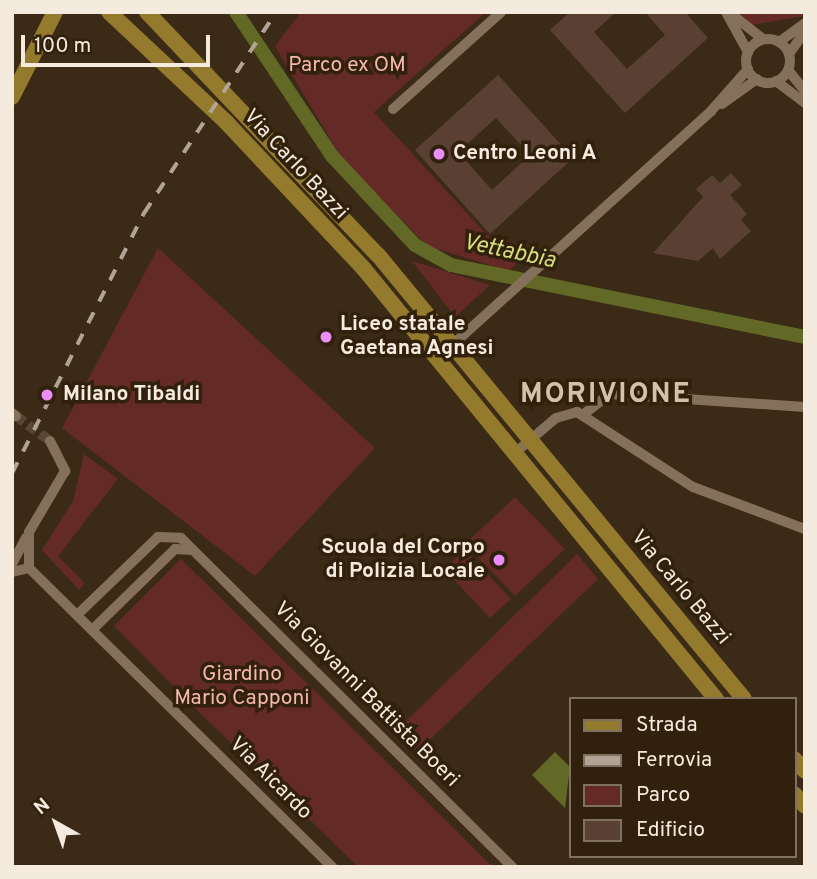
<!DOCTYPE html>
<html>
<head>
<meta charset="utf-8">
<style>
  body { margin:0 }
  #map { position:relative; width:817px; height:879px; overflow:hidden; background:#3b2a16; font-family:Overpass,sans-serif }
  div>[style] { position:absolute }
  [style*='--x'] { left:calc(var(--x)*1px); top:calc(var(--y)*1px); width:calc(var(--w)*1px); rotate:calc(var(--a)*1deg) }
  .green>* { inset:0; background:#642a25 }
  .water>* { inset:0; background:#626825 }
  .canal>* { height:14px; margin:-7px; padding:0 7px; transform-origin:7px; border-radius:7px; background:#626825 }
  .building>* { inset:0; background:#594033 }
  .street-tunnel>* { height:10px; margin-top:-5px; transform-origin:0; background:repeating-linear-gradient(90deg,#574734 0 10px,transparent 0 15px) }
  .street>* { height:10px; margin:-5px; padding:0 5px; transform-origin:5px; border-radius:5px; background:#85715b }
  .street>.ring { margin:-5px; padding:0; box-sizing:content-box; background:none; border:10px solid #85715b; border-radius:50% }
  .primary>* { height:16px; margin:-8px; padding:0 8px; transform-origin:8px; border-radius:8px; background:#937a2c }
  .rail>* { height:3.5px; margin-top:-1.75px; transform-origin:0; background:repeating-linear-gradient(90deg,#b1a495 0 12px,transparent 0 24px) }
  .dots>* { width:19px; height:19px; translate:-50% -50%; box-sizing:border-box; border:4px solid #31210c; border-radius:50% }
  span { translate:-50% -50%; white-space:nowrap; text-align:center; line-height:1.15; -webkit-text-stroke:7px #31210c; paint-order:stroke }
  .park-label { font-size:21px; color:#f3b7af }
  .poi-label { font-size:21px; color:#f5eade; font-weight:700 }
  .left { translate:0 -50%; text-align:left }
  .right { translate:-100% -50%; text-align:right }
  .street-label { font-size:21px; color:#f5eade }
  .water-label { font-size:23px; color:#d3de7f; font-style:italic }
  .district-label { font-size:28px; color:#d5c0a8; font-weight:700; letter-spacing:2px }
  .frame { position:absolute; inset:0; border:14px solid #f5eade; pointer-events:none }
  .legend { position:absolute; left:569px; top:697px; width:228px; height:161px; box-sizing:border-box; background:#31210c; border:2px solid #7f7160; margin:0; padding:9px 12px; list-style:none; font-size:21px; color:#f5eade }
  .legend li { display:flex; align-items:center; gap:14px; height:35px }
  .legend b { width:35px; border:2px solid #7f7160 }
  .north { position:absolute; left:21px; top:788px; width:70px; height:70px; -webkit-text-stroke:5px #31210c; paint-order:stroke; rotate:320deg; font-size:19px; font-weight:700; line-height:28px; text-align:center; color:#f5eade }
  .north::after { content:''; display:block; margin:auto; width:24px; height:32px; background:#f5eade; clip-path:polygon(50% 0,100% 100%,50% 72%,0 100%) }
  .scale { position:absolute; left:21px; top:35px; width:189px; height:32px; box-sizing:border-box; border:4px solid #f5eade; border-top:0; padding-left:9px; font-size:21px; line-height:24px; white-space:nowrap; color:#f5eade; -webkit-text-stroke:5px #31210c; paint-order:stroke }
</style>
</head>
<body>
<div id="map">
  <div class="green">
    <div style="clip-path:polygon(301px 12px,486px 12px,374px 112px,489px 237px,534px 247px,509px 271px,427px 246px,342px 159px,275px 46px)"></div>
    <div style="clip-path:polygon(739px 12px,805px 12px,805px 16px,751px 25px)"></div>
    <div style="clip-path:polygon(158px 248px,375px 448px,255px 576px,62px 428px)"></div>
    <div style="clip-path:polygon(412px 261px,490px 285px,455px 317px)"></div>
    <div style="clip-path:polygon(84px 454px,118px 479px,58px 556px,85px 583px,79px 590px,42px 550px,73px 501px)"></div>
    <div style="clip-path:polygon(515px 497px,565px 549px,515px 596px,465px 544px)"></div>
    <div style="clip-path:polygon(465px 550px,511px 599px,490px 618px,444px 569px)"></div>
    <div style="clip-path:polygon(577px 554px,598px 579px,417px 752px,396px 731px)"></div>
    <div style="clip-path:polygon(181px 559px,493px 867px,358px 867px,193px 706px,114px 626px)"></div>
  </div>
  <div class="water">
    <div style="clip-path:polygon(555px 752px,570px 767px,565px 808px,532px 775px)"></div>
  </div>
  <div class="canal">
    <div style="--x:236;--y:12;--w:173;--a:56.3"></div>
    <div style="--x:332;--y:156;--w:122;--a:47"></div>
    <div style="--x:415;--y:245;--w:41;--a:29.1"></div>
    <div style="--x:451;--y:265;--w:361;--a:11.5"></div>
  </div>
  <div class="building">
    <div style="clip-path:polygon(570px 12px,616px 12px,594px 32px,627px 69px,665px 35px,645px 12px,685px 12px,708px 38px,625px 113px,550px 30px)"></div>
    <div style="clip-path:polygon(evenodd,498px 75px,573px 158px,490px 234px,415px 150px,498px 75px,496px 118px,530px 155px,492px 190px,458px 152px,496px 118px)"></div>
    <div style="clip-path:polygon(731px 173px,742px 185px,730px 195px,747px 214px,741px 220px,751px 231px,720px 259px,713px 248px,698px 261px,653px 253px,703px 197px,696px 189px,712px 175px,720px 183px)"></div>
  </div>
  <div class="street-tunnel">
    <div style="--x:16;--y:416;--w:42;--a:36.3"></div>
  </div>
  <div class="street">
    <div style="--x:726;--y:12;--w:46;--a:61.2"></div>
    <div style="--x:730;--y:13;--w:42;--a:38.2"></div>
    <div class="ring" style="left:746px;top:39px;width:34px;height:34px"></div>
    <div style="--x:779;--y:42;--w:32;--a:-36"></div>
    <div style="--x:789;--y:54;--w:28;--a:-55"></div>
    <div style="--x:788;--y:70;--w:27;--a:51"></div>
    <div style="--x:776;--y:81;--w:36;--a:37"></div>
    <div style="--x:722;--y:104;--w:43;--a:-35.5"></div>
    <div style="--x:393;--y:109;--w:145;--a:-41.9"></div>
    <div style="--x:439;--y:357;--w:367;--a:-42.1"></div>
    <div style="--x:711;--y:111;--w:56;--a:-48.6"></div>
    <div style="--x:12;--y:413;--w:5;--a:37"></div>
    <div style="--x:584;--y:414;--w:33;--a:-38"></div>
    <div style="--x:610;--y:394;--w:195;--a:3.8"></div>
    <div style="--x:50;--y:441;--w:34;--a:63"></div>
    <div style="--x:65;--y:471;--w:71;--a:120.5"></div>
    <div style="--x:29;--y:532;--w:36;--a:90"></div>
    <div style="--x:29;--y:568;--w:426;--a:44.6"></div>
    <div style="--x:516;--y:452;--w:52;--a:-40.4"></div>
    <div style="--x:556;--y:418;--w:22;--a:-16"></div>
    <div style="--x:577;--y:412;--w:138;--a:32.9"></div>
    <div style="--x:693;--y:487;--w:120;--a:20.6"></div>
    <div style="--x:12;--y:564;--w:30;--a:-62"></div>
    <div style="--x:12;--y:572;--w:17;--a:-13"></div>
    <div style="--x:77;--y:615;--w:112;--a:-43.9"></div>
    <div style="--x:158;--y:537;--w:23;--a:2"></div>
    <div style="--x:181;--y:538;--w:467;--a:44.8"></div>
    <div style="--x:92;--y:630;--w:116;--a:-44.3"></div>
    <div style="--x:175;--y:549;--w:17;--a:3"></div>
  </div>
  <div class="primary">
    <div style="--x:109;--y:12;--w:162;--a:43.2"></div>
    <div style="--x:227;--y:123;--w:200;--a:46.8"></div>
    <div style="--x:364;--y:269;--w:556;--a:50.7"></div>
    <div style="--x:147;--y:12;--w:335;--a:46.5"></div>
    <div style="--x:378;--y:255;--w:575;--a:50.5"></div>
    <div style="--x:12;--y:97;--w:95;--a:-63.2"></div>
    <div style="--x:794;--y:759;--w:16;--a:47"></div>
    <div style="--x:794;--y:794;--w:16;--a:47"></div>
  </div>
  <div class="rail">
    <div style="--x:12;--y:473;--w:292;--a:-63.1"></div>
    <div style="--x:144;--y:213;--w:240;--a:-56.7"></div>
  </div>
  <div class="dots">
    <div style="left:439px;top:154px;background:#eb8dfb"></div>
    <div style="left:326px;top:337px;background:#eb8dfb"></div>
    <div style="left:47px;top:395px;background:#eb8dfb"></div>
    <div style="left:499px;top:560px;background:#eb8dfb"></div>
  </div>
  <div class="park-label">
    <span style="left:347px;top:66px">Parco ex OM</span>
    <span style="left:242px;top:687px">Giardino<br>Mario Capponi</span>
  </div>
  <div class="poi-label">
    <span class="left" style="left:453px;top:154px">Centro Leoni A</span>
    <span class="left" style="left:340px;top:337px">Liceo statale<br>Gaetana Agnesi</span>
    <span class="left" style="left:63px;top:395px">Milano Tibaldi</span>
    <span class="right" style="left:485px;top:560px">Scuola del Corpo<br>di Polizia Locale</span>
  </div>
  <div class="street-label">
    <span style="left:295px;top:165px;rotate:47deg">Via Carlo Bazzi</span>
    <span style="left:680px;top:588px;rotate:50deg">Via Carlo Bazzi</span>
    <span style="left:366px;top:695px;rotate:45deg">Via Giovanni Battista Boeri</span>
    <span style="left:270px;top:779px;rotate:45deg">Via Aicardo</span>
  </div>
  <div class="water-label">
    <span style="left:509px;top:253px;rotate:12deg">Vettabbia</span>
  </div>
  <div class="district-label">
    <span style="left:606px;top:395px">MORIVIONE</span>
  </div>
  <div class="frame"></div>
  <ul class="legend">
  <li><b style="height:9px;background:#937a2c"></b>Strada</li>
  <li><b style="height:9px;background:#b1a495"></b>Ferrovia</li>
  <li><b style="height:19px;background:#642a25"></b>Parco</li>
  <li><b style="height:19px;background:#594033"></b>Edificio</li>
  </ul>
  <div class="north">N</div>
  <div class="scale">100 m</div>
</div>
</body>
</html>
